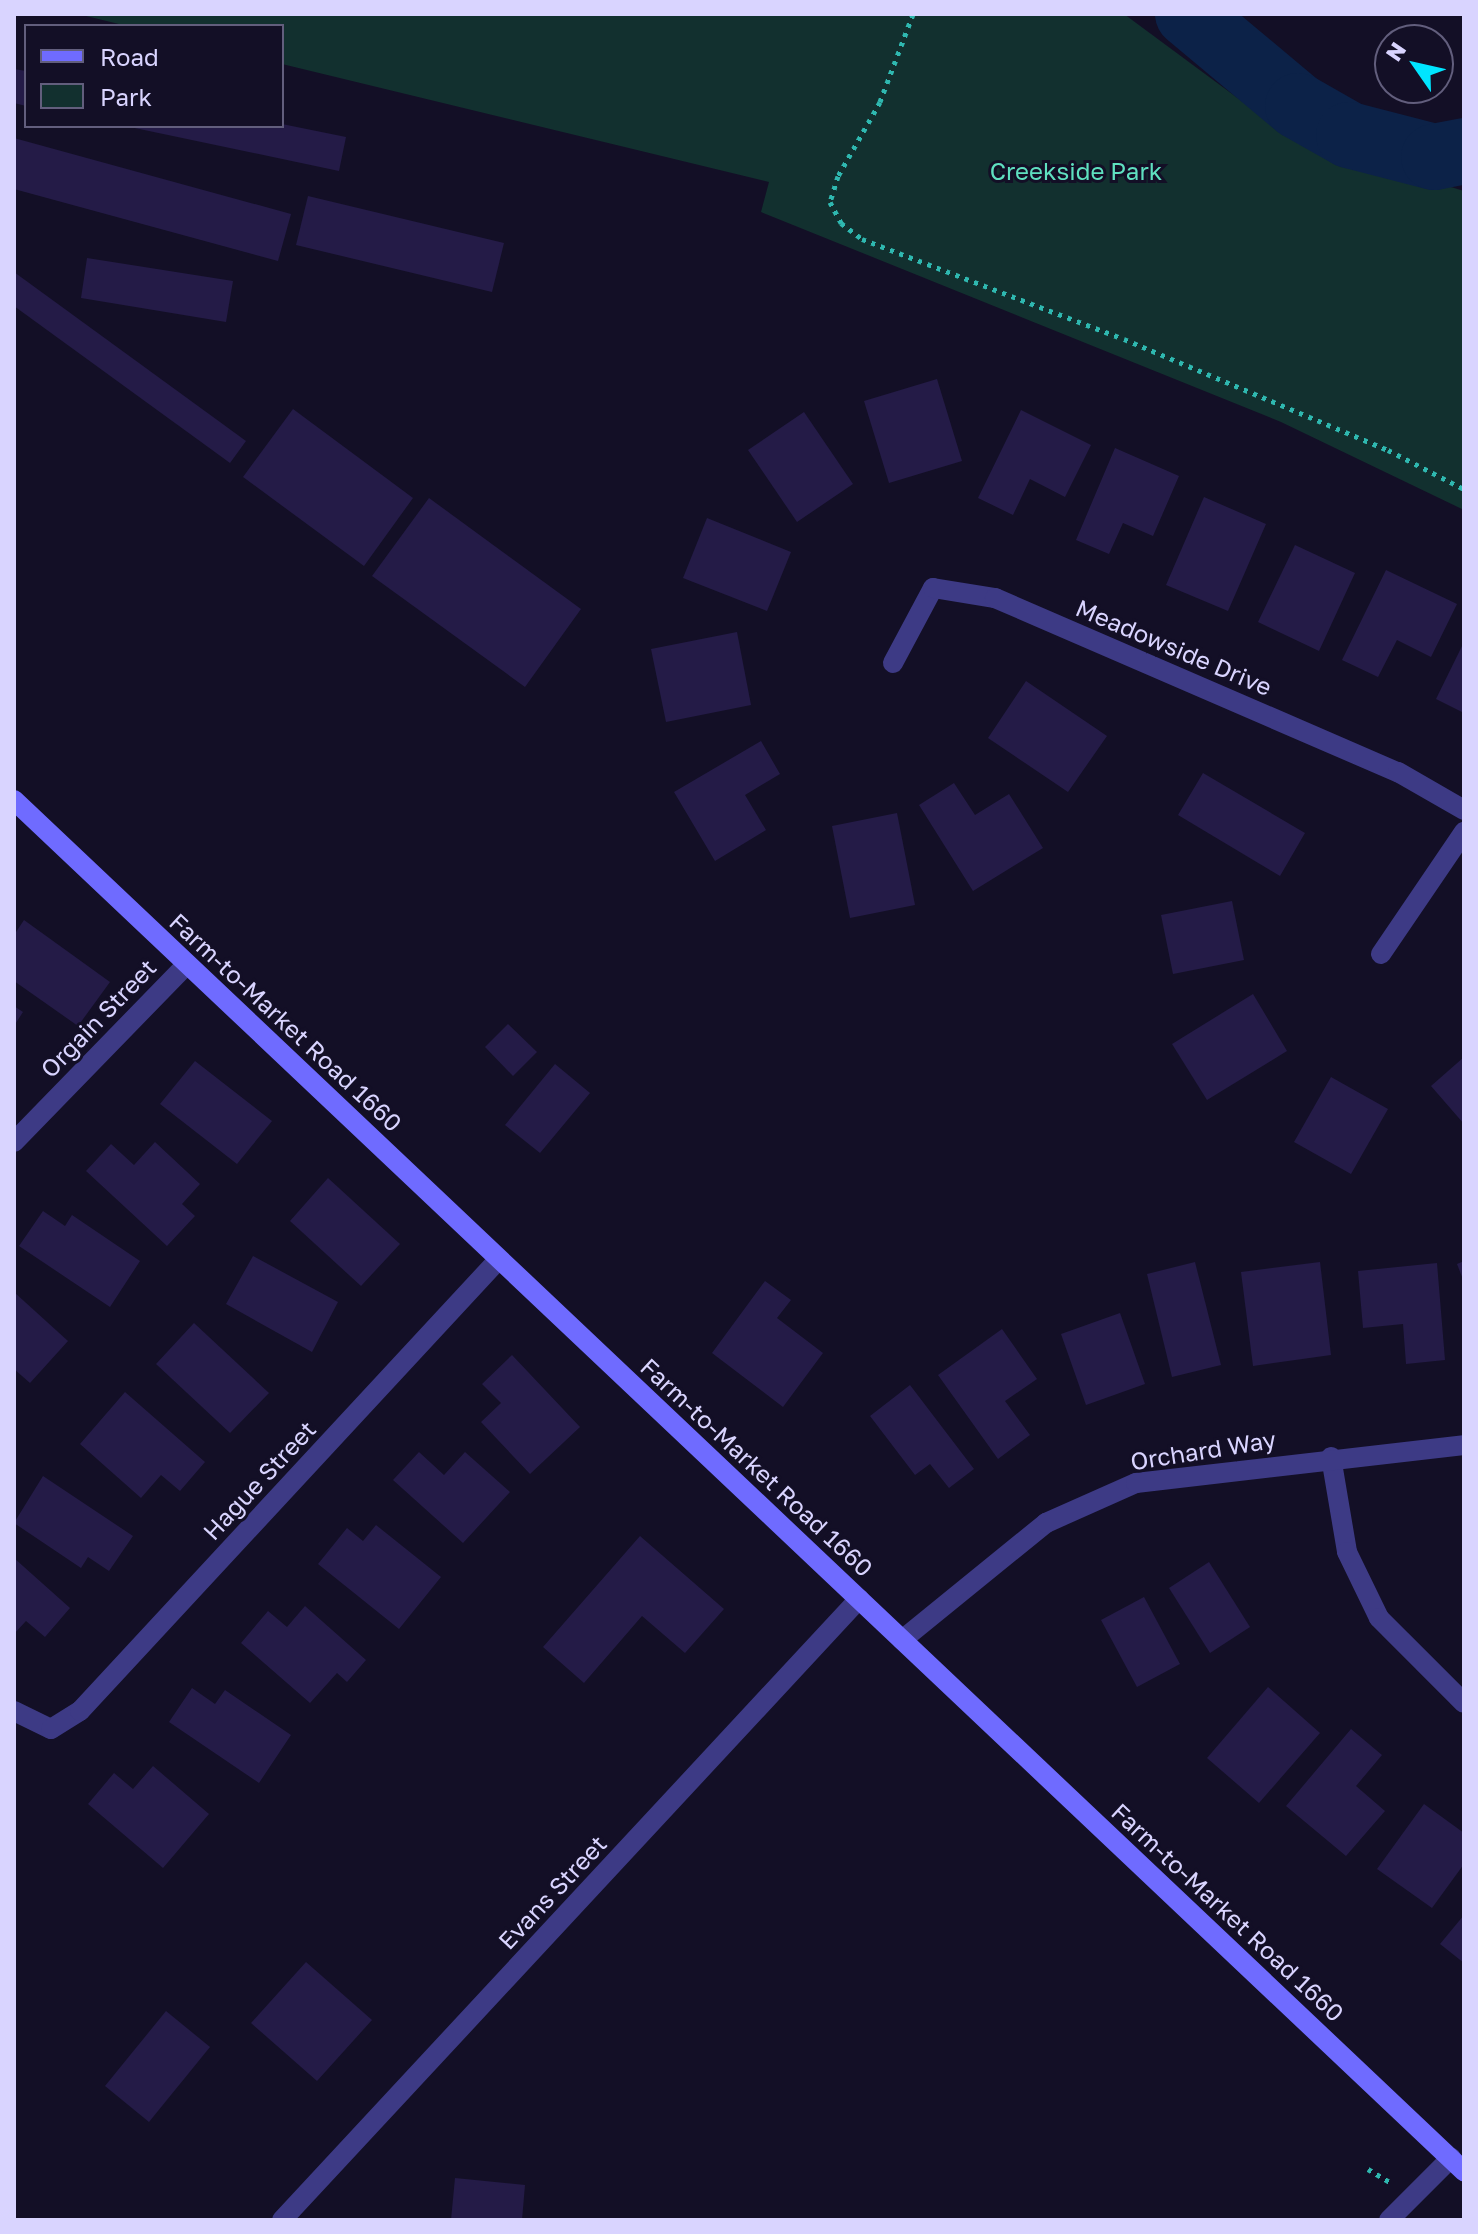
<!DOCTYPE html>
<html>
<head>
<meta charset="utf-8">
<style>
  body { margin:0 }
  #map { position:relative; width:1478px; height:2234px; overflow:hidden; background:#130f26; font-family:"Golos Text",sans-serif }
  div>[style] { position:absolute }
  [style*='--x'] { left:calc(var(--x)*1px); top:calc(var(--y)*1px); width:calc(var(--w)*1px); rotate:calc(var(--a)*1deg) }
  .green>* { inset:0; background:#12302f }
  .river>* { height:66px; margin:-33px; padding:0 33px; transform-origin:33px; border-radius:33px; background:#0c2248 }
  .building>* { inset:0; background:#241b47 }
  .path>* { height:5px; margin-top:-2.5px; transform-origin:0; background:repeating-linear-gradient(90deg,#2fb8b0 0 4px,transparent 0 10px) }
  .street>* { height:20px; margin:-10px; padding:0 10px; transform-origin:10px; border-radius:10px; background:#3d3a85 }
  .secondary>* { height:20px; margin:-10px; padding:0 10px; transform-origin:10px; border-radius:10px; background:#6f6bff }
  span { translate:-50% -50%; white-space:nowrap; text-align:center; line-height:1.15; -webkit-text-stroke:6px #130f26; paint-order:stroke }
  .park-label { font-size:24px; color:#5fe0c0 }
  .street-label { font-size:24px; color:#d9d4ff }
  .frame { position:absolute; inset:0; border:16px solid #d9d4ff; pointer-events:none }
  .legend { position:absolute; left:24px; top:24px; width:260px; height:104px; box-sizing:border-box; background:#130f26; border:2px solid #625e7d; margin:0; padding:10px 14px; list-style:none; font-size:24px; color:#d9d4ff }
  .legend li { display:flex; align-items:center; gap:16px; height:40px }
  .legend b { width:40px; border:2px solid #625e7d }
  .north { position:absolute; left:1374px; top:24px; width:80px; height:80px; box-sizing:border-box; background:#130f26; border:2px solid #625e7d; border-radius:50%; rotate:304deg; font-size:22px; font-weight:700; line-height:32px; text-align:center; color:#d9d4ff }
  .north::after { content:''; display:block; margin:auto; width:28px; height:36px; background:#00e5ff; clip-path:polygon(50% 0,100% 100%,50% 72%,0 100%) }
</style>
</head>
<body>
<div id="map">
  <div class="green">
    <div style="clip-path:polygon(78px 14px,1124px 14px,1293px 139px,1464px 191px,1464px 510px,1281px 422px,761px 212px,769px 182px,282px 64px,282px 26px,127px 26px)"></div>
  </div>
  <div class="river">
    <div style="--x:1188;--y:14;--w:143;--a:39.9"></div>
    <div style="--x:1298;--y:106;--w:59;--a:29.6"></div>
    <div style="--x:1349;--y:135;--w:88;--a:14.5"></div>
    <div style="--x:1434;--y:157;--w:31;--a:-11"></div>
  </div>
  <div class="building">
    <div style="clip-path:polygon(14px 69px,26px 71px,26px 106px,14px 103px)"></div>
    <div style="clip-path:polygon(282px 124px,346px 137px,339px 171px,130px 127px)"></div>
    <div style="clip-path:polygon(14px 138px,291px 214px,278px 261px,14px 189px)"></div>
    <div style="clip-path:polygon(308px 196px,504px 243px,492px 292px,296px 245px)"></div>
    <div style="clip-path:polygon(87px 258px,233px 281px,226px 322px,81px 298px)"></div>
    <div style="clip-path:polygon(14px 272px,246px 441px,230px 463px,14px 306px)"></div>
    <div style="clip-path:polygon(937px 379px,962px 461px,889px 483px,864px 401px)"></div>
    <div style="clip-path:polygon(293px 409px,413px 498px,364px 566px,243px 477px)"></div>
    <div style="clip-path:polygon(1021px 410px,1091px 445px,1065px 497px,1030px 479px,1013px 515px,978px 498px)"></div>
    <div style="clip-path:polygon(804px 412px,853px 484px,797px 522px,748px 450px)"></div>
    <div style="clip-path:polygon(1115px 448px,1179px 476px,1153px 536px,1123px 523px,1109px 554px,1076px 540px)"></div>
    <div style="clip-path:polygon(1204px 497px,1266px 524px,1228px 611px,1166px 585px)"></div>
    <div style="clip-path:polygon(429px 498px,581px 609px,525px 687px,372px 576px)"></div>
    <div style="clip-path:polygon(707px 518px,791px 552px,767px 611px,683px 578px)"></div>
    <div style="clip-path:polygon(1295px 545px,1355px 573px,1319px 651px,1258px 622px)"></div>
    <div style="clip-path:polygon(1386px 570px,1457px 604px,1431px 657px,1397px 640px,1378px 677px,1342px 660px)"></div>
    <div style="clip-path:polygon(737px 632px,751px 705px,666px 722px,651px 649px)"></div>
    <div style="clip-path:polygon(1464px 642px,1464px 713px,1436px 699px)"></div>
    <div style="clip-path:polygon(1026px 681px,1107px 736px,1068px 792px,988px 738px)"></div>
    <div style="clip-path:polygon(761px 741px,780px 774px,745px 795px,766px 830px,715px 861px,674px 792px)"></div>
    <div style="clip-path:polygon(1203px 773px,1305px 833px,1280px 876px,1178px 815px)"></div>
    <div style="clip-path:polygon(954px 783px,975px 815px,1009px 794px,1043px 848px,973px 891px,919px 805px)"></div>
    <div style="clip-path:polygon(897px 813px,915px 905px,850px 918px,832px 826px)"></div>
    <div style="clip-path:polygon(1232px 901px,1244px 960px,1173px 974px,1161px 915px)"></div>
    <div style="clip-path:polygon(24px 920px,110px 982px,78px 1026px,14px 981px,14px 935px)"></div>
    <div style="clip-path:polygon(1253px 994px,1287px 1051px,1207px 1100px,1172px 1044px)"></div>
    <div style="clip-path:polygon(14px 1006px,23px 1012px,14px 1026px)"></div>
    <div style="clip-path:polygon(508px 1024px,537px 1052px,513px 1076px,485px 1047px)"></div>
    <div style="clip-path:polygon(1464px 1057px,1464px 1124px,1431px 1086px)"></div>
    <div style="clip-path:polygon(195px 1061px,272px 1121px,237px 1164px,160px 1104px)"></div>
    <div style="clip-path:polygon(555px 1064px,590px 1093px,540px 1153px,505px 1125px)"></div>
    <div style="clip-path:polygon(1331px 1077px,1388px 1109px,1351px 1174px,1294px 1142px)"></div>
    <div style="clip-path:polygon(155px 1142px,200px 1184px,182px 1204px,195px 1216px,167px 1246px,86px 1171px,111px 1144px,134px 1165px)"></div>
    <div style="clip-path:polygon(328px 1178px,400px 1244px,361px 1286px,290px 1221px)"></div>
    <div style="clip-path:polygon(43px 1211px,65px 1226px,72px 1215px,140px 1261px,110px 1307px,19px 1246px)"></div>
    <div style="clip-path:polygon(253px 1256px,338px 1302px,312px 1352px,226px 1304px)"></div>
    <div style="clip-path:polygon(1464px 1261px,1464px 1282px,1457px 1264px)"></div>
    <div style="clip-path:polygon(1195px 1262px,1221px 1365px,1172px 1377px,1147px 1274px)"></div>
    <div style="clip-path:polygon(1320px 1262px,1331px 1355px,1253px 1366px,1241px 1272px)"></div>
    <div style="clip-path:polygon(1437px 1263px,1445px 1360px,1406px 1364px,1403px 1324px,1363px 1328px,1358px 1271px)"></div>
    <div style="clip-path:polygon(765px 1281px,791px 1300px,777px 1318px,823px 1353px,783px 1407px,712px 1353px)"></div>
    <div style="clip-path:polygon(14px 1292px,68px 1341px,30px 1383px,14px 1369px)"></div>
    <div style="clip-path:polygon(1120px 1313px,1145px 1384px,1086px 1405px,1061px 1334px)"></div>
    <div style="clip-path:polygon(194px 1323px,269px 1393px,230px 1433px,156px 1364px)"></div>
    <div style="clip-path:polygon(1002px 1329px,1037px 1379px,1005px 1401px,1030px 1435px,998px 1459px,938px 1375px)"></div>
    <div style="clip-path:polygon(512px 1355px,580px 1427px,530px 1474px,481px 1422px,501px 1403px,482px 1384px)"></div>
    <div style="clip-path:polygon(910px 1385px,974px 1469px,949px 1488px,930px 1464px,915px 1475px,870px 1416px)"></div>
    <div style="clip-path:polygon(125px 1392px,205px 1462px,180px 1491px,161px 1475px,141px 1498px,80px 1444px)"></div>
    <div style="clip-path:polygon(419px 1452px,444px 1475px,465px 1452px,510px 1492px,463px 1543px,393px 1480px)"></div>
    <div style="clip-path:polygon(43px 1476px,133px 1536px,109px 1571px,88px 1557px,81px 1568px,14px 1523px)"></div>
    <div style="clip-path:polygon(376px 1525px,441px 1577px,399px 1629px,318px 1564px,347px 1528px,363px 1541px)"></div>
    <div style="clip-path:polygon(640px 1536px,724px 1609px,685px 1653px,642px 1616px,584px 1683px,543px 1647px)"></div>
    <div style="clip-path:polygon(14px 1558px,70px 1608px,45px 1637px,26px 1621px,14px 1634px)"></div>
    <div style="clip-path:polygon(1209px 1562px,1250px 1627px,1210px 1653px,1169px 1588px)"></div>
    <div style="clip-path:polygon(1144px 1597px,1180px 1664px,1137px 1687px,1101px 1620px)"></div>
    <div style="clip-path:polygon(305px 1606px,366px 1660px,347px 1682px,337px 1673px,310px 1703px,241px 1643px,268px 1611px,287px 1627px)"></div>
    <div style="clip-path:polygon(1268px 1687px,1320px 1733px,1259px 1803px,1207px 1758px)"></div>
    <div style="clip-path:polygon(192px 1688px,215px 1704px,225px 1690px,291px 1735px,259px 1783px,169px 1722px)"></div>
    <div style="clip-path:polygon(1351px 1729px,1382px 1755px,1356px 1786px,1385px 1811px,1346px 1856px,1286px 1806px)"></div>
    <div style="clip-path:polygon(153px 1766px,209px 1814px,163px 1868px,88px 1804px,114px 1773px,133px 1789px)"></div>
    <div style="clip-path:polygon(1424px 1804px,1464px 1833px,1464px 1864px,1432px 1908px,1377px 1869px)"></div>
    <div style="clip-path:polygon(1464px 1915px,1464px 1963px,1440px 1944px)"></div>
    <div style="clip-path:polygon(306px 1962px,372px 2020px,317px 2081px,251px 2023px)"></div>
    <div style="clip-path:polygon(166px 2011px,210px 2047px,149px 2122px,105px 2086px)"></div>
    <div style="clip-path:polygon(455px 2178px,525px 2185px,522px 2220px,451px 2220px)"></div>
  </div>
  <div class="path">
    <div style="--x:913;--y:14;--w:94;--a:110.6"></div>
    <div style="--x:880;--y:102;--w:85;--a:119.6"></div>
    <div style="--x:838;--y:176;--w:27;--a:107"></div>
    <div style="--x:830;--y:202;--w:24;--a:62"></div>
    <div style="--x:841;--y:223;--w:26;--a:37"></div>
    <div style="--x:862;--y:239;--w:280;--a:20.9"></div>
    <div style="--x:1124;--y:339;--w:286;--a:22.8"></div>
    <div style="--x:1388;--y:450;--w:85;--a:27.2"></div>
    <div style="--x:1368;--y:2169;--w:26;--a:31"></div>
  </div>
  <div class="street">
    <div style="--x:893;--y:663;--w:85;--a:-61.9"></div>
    <div style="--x:933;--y:588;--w:63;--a:9.2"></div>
    <div style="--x:995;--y:598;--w:439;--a:23.4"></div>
    <div style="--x:1398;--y:772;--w:76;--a:29.9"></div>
    <div style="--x:1381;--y:954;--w:148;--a:-55.8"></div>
    <div style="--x:14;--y:1142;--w:248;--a:-45.8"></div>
    <div style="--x:1331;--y:1457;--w:96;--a:80.4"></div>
    <div style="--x:1347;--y:1552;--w:73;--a:64.1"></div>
    <div style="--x:1379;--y:1618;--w:120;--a:45"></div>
    <div style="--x:902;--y:1640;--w:186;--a:-39.1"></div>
    <div style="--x:1046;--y:1523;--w:98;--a:-24"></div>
    <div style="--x:1136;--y:1483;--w:330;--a:-6.6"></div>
    <div style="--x:14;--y:1711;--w:41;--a:25.9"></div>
    <div style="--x:51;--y:1729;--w:34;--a:-32"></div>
    <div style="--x:80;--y:1711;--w:616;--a:-47.17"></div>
    <div style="--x:282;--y:2220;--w:848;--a:-47.1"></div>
    <div style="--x:1389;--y:2220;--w:88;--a:-45"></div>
  </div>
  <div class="secondary">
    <div style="--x:14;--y:800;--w:1996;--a:43.4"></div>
  </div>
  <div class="park-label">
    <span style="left:1076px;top:171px">Creekside Park</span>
  </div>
  <div class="street-label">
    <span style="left:1174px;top:647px;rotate:23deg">Meadowside Drive</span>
    <span style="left:98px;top:1018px;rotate:-46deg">Orgain Street</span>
    <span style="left:286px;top:1022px;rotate:43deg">Farm-to-Market Road 1660</span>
    <span style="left:1203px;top:1450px;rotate:-9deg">Orchard Way</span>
    <span style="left:757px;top:1467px;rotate:43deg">Farm-to-Market Road 1660</span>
    <span style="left:259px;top:1480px;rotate:-47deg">Hague Street</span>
    <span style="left:552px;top:1892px;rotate:-47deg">Evans Street</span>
    <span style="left:1228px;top:1912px;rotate:43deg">Farm-to-Market Road 1660</span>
  </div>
  <div class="frame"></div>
  <ul class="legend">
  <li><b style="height:10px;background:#6f6bff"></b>Road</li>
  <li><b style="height:22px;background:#12302f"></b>Park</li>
  </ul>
  <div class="north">N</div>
</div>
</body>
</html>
